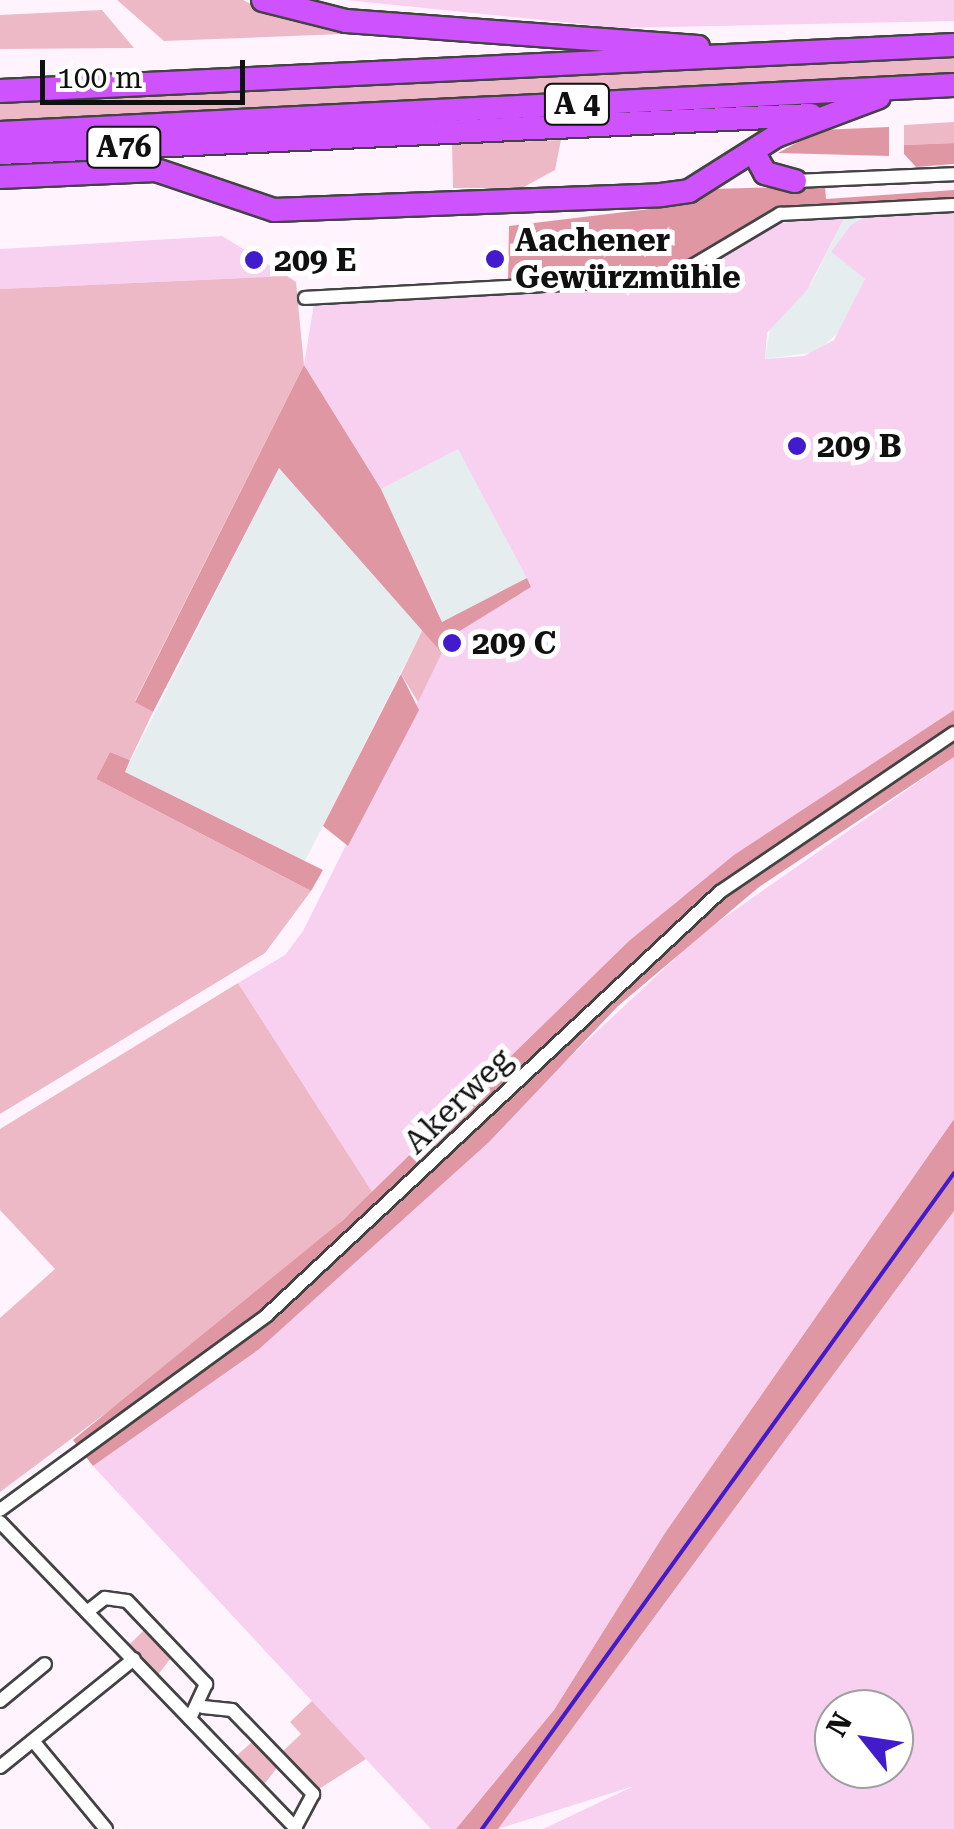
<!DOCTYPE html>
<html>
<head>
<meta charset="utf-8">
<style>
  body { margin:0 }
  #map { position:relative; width:954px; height:1829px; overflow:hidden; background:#fff4fe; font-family:"Roboto Serif",serif }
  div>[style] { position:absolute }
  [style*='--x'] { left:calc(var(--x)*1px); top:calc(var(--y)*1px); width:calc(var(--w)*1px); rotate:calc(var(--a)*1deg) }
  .industrial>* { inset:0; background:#e5edef }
  .farmland>* { inset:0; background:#f8d1f1 }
  .green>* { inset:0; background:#eeb9c6 }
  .forest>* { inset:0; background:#e097a4 }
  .roads { filter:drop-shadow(2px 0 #434343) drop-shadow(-2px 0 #434343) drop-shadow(0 2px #434343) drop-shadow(0 -2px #434343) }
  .minor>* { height:12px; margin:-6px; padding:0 6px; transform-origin:6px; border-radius:6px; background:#fff }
  .motorway>* { height:22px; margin:-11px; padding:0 11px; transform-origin:11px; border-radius:11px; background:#cf52ff }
  .rail>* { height:4px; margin:-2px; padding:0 2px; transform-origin:2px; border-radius:2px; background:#421bcd }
  .dots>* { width:28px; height:28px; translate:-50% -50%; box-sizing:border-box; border:5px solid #fff; border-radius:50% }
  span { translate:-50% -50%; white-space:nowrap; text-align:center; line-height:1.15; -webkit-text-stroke:10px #fff; paint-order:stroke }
  .shield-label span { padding:2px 8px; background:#fff; border:2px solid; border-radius:8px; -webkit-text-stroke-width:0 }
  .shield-label { font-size:30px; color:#101010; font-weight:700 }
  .poi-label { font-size:32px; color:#101010; font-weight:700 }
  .left { translate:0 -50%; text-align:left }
  .street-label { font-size:32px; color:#101010 }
  .north { position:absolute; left:814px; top:1689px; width:100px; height:100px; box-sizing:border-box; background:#fff; border:2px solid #9f9f9f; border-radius:50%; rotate:300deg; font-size:28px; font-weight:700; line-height:40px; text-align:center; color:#101010 }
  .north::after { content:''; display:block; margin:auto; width:35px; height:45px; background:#421bcd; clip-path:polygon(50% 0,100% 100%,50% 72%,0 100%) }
  .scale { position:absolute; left:40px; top:60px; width:205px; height:45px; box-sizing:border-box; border:5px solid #101010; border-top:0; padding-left:12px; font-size:30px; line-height:35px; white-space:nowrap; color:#101010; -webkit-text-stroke:8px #fff; paint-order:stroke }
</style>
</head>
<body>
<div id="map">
  <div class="industrial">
    <div style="clip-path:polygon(870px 214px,831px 252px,865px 279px,841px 330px,817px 352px,765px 359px,770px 328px,811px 284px,846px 215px)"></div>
    <div style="clip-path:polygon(458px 448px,527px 578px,443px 622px,381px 489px)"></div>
    <div style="clip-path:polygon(279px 468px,423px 629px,305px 861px,125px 772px)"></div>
  </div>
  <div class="farmland">
    <div style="clip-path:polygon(346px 0,954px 0,954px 21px,619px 28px)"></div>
    <div style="clip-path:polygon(954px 210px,954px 710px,676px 902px,373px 1193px,238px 983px,285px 955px,303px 931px,450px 637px,531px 586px,458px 449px,381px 489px,304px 365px,314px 303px,670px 285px,765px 225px,846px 215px,807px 290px,767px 333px,765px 359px,804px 356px,834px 340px,865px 279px,831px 252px,851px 225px,870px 214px)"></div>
    <div style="clip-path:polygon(222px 236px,287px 276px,0 289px,0 249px)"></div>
    <div style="clip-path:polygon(954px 757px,954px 1119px,665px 1533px,554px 1710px,456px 1829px,431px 1829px,93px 1466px,258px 1350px,702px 933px)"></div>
    <div style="clip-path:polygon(evenodd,954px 1211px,954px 1829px,543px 1829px,634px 1786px,498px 1829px,954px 1211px,834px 1709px,894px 1709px,894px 1769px,834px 1769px,834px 1709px)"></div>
  </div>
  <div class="green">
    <div style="clip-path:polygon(117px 0,243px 0,274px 16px,393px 32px,164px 41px)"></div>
    <div style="clip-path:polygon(102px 10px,134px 48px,0 49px,0 15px)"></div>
    <div style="clip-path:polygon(954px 54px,954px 76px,0 125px,0 100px)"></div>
    <div style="clip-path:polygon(954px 122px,954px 143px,904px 145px,904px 125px)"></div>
    <div style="clip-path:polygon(561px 140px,555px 170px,522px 188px,453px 188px,452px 144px)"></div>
    <div style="clip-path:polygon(287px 276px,296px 282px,304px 365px,135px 701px,153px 712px,130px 760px,110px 752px,96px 779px,311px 891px,265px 953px,0 1114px,0 289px)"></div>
    <div style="clip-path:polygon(423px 629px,442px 653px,418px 702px,401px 674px)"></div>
    <div style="clip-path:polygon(238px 983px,373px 1193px,232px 1319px,0 1492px,0 1318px,55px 1269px,0 1210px,0 1129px)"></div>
    <div style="clip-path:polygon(144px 1630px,174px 1654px,157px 1676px,128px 1646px)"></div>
    <div style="clip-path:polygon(312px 1701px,366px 1759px,319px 1789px,282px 1752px,301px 1734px,290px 1722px)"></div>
    <div style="clip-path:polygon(252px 1742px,280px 1764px,263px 1786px,235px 1757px)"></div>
  </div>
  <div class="forest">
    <div style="clip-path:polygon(889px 127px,889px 156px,778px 153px,820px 130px)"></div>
    <div style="clip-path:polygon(954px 143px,954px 164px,916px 167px,904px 154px,904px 145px)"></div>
    <div style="clip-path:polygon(825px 186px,826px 199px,954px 190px,954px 200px,775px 212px,682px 271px,508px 283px,509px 226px,666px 207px,712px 189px)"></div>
    <div style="clip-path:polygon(304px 365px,381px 489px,442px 622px,527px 578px,531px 587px,450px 637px,442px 653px,279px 468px,153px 712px,135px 702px)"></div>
    <div style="clip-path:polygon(401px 674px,419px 710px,348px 846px,323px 826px)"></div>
    <div style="clip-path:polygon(954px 710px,954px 757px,759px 887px,618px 1006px,489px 1142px,258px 1350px,93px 1466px,73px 1440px,343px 1220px,629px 941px,734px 855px)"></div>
    <div style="clip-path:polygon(110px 752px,130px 760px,125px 772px,323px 870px,311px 891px,96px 779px)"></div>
    <div style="clip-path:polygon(954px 1119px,954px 1211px,498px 1829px,456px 1829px,554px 1710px,665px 1533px)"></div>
  </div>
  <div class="roads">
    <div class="minor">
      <div style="--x:795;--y:181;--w:159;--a:-2.5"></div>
      <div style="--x:305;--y:298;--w:368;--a:-3.1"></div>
      <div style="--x:672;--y:278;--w:126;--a:-30.7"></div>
      <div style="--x:780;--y:214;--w:174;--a:-3"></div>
      <div style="--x:0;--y:1510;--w:331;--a:-36.1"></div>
      <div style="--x:267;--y:1315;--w:620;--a:-43.04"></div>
      <div style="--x:720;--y:892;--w:283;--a:-34.2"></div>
      <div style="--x:0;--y:1522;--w:426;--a:46"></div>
      <div style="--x:87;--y:1612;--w:23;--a:-38"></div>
      <div style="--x:105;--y:1598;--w:22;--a:8"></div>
      <div style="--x:127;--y:1601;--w:115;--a:46.4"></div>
      <div style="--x:206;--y:1684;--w:38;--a:115"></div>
      <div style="--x:0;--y:1701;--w:58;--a:-39.4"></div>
      <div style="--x:203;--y:1707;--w:29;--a:6"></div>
      <div style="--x:232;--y:1710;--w:117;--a:46"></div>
      <div style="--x:313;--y:1794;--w:38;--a:118"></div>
      <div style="--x:34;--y:1742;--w:113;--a:50.4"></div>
      <div style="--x:0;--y:1767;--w:172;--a:-38.9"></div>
    </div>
    <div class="motorway">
      <div style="--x:263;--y:0;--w:86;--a:14.2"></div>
      <div style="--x:346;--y:21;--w:353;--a:4.2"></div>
      <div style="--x:0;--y:91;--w:955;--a:-2.76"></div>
      <div style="--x:0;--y:133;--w:955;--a:-2.88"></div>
      <div style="--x:753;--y:151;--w:25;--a:61"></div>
      <div style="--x:765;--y:173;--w:31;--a:15"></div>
      <div style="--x:0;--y:153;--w:812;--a:-2.68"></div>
      <div style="--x:0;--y:177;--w:156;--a:-2.6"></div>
      <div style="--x:156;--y:170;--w:125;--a:18.7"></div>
      <div style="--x:274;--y:210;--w:387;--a:-2.2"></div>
      <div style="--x:661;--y:195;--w:28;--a:-8"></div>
      <div style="--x:689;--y:191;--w:103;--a:-32.3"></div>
      <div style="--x:776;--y:136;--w:110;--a:-20.7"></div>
    </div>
  </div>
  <div class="rail">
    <div style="--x:482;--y:1829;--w:808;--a:-54.26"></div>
  </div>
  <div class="dots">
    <div style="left:495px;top:259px;background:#421bcd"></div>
    <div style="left:254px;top:260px;background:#421bcd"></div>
    <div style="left:797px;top:446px;background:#421bcd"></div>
    <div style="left:452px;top:643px;background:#421bcd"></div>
  </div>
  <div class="shield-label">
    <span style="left:577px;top:104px">A 4</span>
    <span style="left:124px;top:147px">A76</span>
  </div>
  <div class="poi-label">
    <span class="left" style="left:515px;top:259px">Aachener<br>Gewürzmühle</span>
    <span class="left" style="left:274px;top:260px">209 E</span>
    <span class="left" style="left:817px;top:446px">209 B</span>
    <span class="left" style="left:472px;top:643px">209 C</span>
  </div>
  <div class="street-label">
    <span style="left:458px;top:1101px;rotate:-44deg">Akerweg</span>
  </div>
  <div class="north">N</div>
  <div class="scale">100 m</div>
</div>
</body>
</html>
